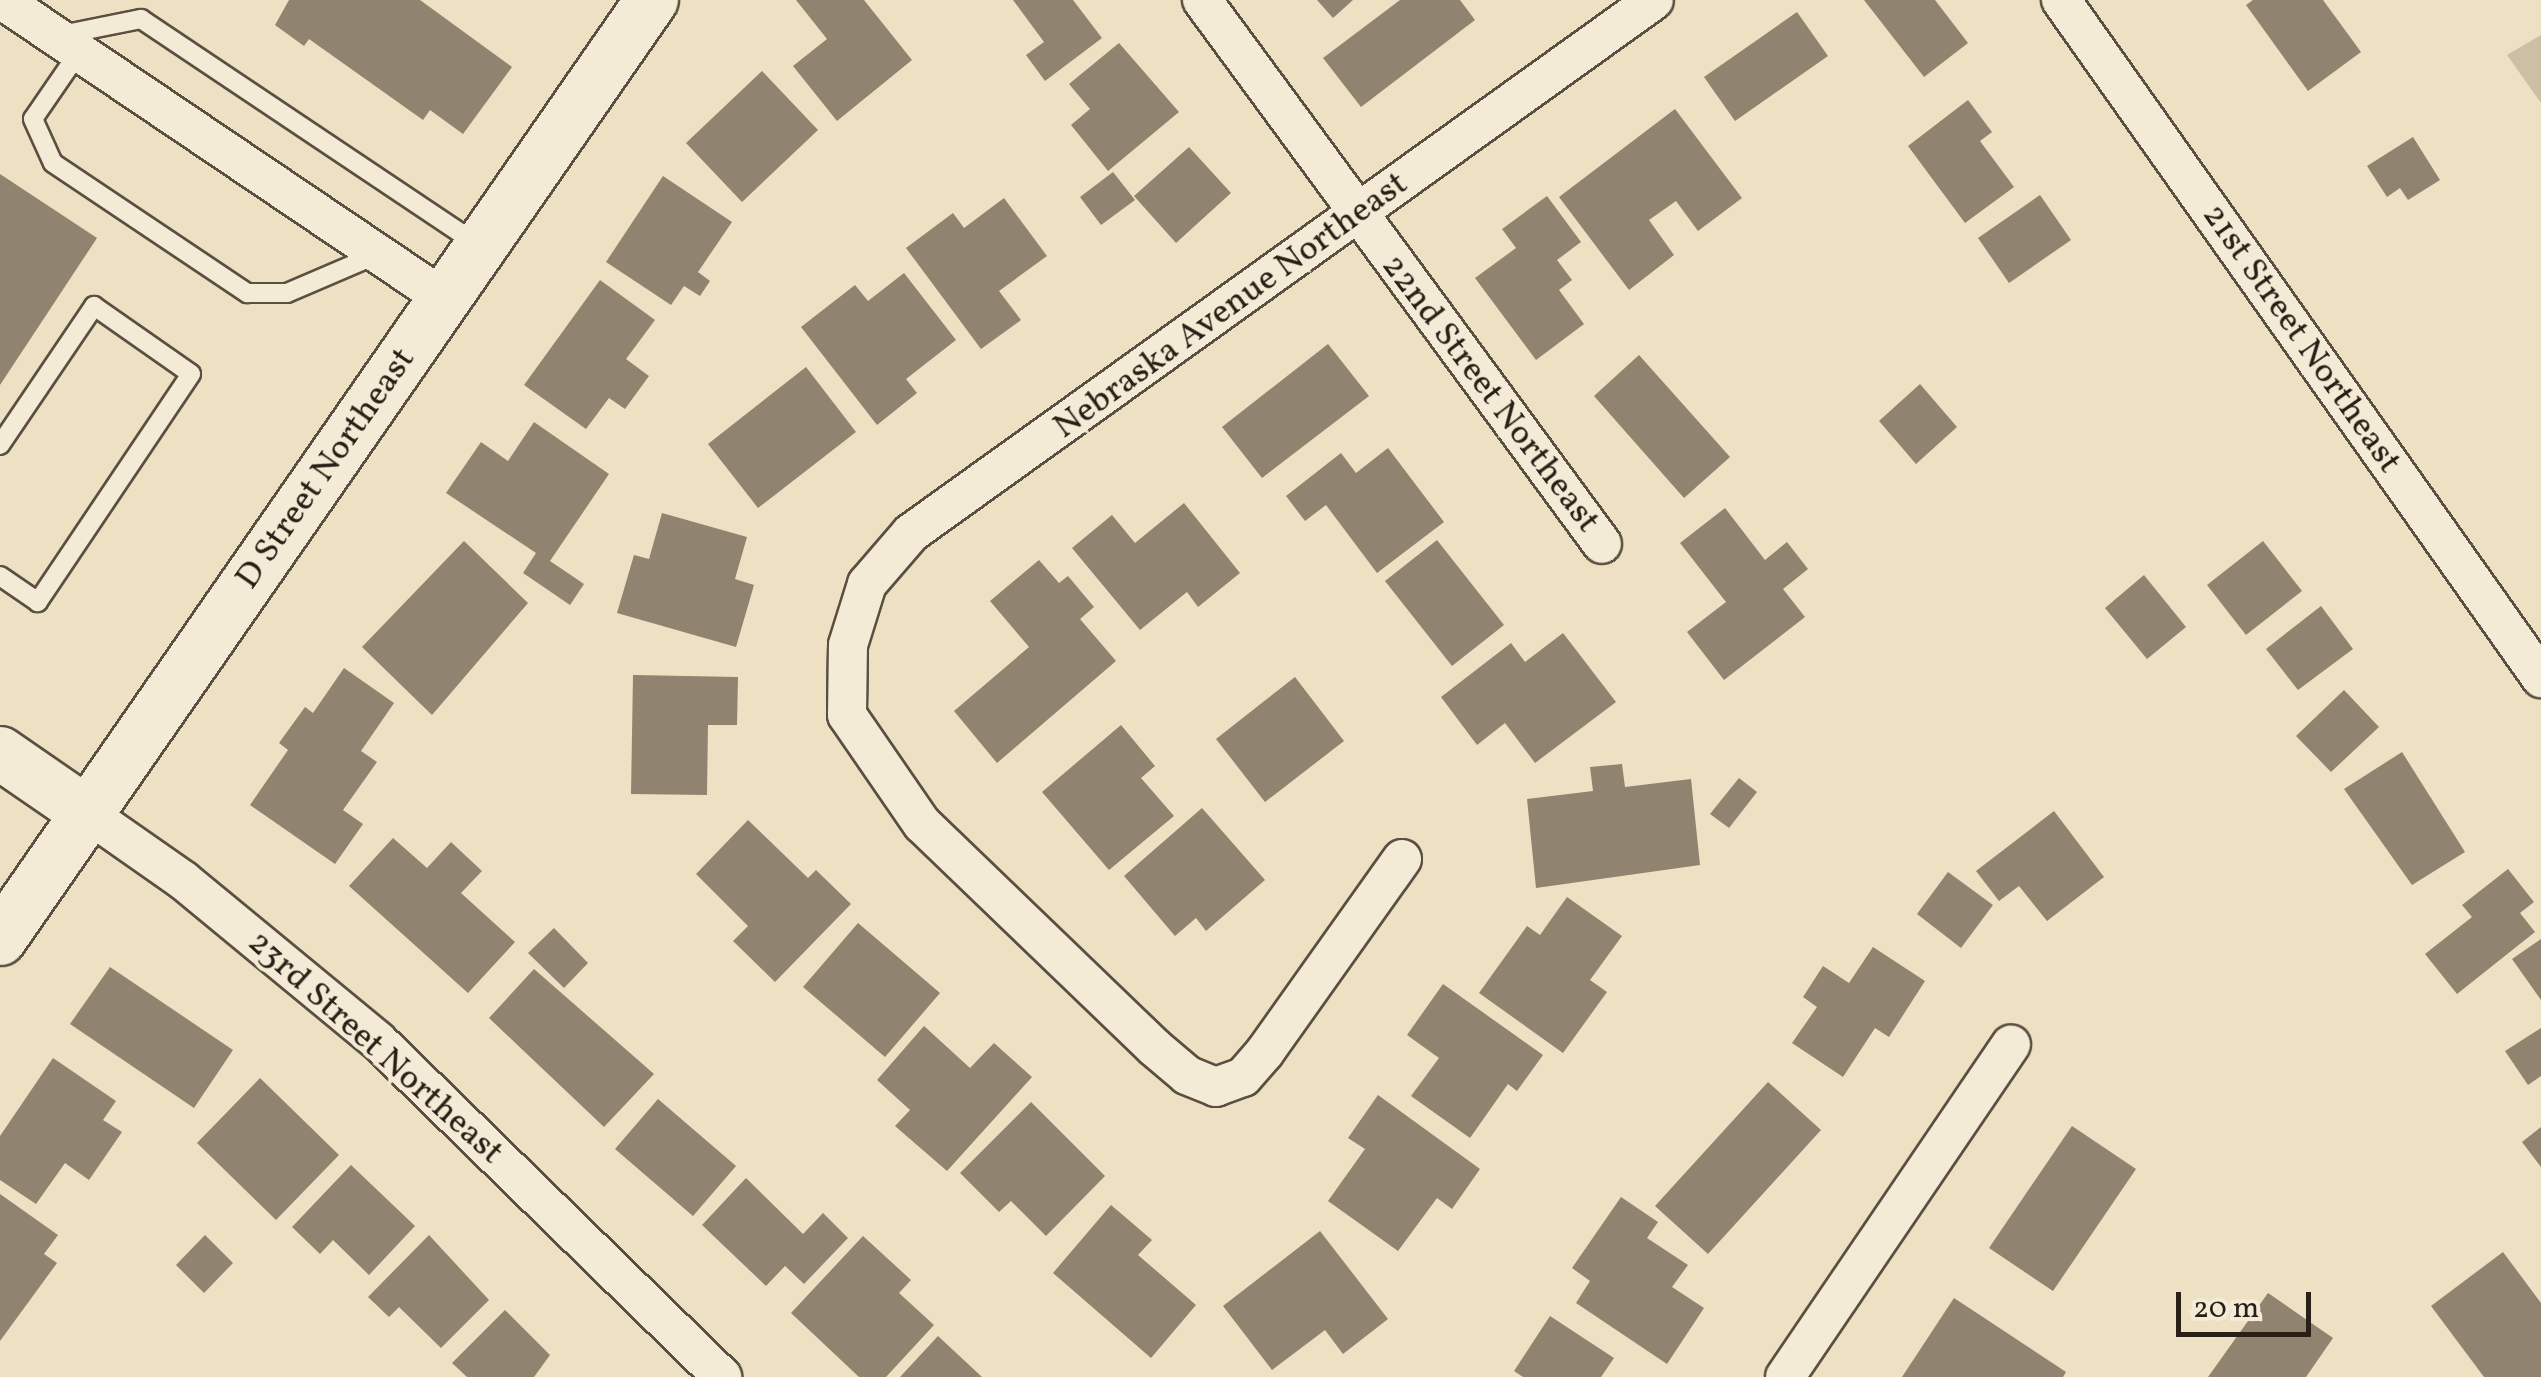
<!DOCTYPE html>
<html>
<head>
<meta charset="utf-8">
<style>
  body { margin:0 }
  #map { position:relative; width:2541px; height:1377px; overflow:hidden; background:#eee0c2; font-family:Vollkorn,serif }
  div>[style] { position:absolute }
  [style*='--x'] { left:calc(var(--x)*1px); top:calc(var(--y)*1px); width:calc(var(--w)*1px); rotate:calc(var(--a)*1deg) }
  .green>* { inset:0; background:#cdbfa5 }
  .building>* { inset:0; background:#90836f }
  .roads { filter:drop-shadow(2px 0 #5b4f41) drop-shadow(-2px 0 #5b4f41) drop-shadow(0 2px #5b4f41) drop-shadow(0 -2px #5b4f41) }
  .lane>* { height:18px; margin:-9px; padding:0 9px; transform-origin:9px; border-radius:9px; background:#f4ebd7 }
  .street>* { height:38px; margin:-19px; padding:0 19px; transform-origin:19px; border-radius:19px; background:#f4ebd7 }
  .secondary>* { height:52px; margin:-26px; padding:0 26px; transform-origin:26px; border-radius:26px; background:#f4ebd7 }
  span { translate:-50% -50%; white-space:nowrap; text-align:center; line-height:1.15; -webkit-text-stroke:8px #f4ebd7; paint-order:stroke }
  .street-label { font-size:35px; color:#2a1f16 }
  .scale { position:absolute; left:2176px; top:1292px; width:135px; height:45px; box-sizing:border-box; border:5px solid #2a1f16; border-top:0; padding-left:12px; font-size:30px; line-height:35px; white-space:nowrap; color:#2a1f16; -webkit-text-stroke:8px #f4ebd7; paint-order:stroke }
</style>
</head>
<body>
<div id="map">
  <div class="green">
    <div style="clip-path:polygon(2541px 35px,2541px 103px,2507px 55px)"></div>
  </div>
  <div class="building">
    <div style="clip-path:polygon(289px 0,420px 0,512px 67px,463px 134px,430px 110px,423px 120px,309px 39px,304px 46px,275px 25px)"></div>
    <div style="clip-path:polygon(796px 0,864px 0,912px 60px,837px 121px,793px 66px,827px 39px)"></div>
    <div style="clip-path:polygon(1013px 0,1073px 0,1102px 38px,1045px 81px,1026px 55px,1044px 42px)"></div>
    <div style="clip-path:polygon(1317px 0,1353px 0,1333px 18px)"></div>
    <div style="clip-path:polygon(1400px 0,1460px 0,1475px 20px,1361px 107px,1323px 58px)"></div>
    <div style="clip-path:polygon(1864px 0,1935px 0,1968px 43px,1924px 77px)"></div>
    <div style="clip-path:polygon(2253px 0,2323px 0,2361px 52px,2308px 91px,2246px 5px)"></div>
    <div style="clip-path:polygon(1797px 12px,1828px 56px,1735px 121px,1704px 77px)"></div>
    <div style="clip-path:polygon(1119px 43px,1179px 112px,1108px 171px,1071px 125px,1090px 109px,1069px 84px)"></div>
    <div style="clip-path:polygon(762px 71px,818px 130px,742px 202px,686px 143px)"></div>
    <div style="clip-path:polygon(1968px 100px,1992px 132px,1980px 141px,2014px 187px,1965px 223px,1908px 146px)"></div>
    <div style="clip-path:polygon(1675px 109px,1742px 198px,1698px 231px,1676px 201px,1649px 220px,1674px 255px,1629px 290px,1559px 197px)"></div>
    <div style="clip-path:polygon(2413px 137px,2440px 180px,2408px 200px,2400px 188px,2387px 197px,2367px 166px)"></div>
    <div style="clip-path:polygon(1189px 147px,1231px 193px,1176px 243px,1134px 196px)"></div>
    <div style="clip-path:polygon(1113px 172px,1135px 200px,1101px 225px,1080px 197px)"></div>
    <div style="clip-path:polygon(0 174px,97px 238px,0 385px)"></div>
    <div style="clip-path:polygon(663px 176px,732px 222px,698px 272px,710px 281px,700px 296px,684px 286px,671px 305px,606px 262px)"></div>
    <div style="clip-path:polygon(2040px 195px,2071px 240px,2009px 283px,1978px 238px)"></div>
    <div style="clip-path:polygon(1547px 196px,1581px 242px,1557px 260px,1572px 280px,1559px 290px,1584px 324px,1536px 360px,1475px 278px,1516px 248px,1502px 229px)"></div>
    <div style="clip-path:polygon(1004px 198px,1047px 256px,999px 291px,1021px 320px,981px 349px,906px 248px,953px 213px,964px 228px)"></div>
    <div style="clip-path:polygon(904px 273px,956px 340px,906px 379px,917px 393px,877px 425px,801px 327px,855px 285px,868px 301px)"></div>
    <div style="clip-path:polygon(600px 280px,655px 320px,626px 359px,649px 376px,625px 409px,609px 398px,586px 429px,524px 385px)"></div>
    <div style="clip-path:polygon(1328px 344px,1369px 396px,1262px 478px,1222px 427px)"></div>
    <div style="clip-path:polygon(1639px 355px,1730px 457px,1684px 498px,1594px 396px)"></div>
    <div style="clip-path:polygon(806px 367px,856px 432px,758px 508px,708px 444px)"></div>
    <div style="clip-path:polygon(1920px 384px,1957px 427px,1916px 464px,1879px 421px)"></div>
    <div style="clip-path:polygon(534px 422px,609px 474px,550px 561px,584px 584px,570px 605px,523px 573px,536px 553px,446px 493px,481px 442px,508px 461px)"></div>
    <div style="clip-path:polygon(1388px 448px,1444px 522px,1377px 573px,1326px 505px,1305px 521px,1286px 496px,1341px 453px,1356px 473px)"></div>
    <div style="clip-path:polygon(1184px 503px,1240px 573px,1198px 607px,1187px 592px,1140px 630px,1072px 548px,1112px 515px,1135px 543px)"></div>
    <div style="clip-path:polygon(1725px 508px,1765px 560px,1787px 542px,1808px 569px,1783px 589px,1805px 617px,1724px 680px,1687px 632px,1726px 602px,1680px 543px)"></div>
    <div style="clip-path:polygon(662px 513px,747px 537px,735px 579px,754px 585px,736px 647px,617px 613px,634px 555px,649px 559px)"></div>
    <div style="clip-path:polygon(1437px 540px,1504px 625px,1452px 666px,1385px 581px)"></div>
    <div style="clip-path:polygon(464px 541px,528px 603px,432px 715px,362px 647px)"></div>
    <div style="clip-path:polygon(2263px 541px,2302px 591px,2246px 635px,2207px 585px)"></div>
    <div style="clip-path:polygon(1039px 560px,1059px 583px,1068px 576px,1094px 607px,1080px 619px,1116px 661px,997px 763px,954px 711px,1029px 647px,990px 601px)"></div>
    <div style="clip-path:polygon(2144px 575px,2186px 627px,2147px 659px,2105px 608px)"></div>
    <div style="clip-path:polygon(2321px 606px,2353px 649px,2298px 690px,2266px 649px)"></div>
    <div style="clip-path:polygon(1563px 633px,1616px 702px,1535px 763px,1505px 723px,1477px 745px,1441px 697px,1511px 643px,1525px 662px)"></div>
    <div style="clip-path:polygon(344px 668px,394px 703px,361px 751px,377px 762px,343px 810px,363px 824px,335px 864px,250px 805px,288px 750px,279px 743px,305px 707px,313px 713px)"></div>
    <div style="clip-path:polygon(633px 675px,738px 677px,737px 725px,708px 725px,707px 795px,631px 794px)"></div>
    <div style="clip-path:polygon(1295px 677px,1344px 741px,1265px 802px,1216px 739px)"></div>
    <div style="clip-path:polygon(2344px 690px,2379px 727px,2331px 772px,2296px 736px)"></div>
    <div style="clip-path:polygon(1121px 725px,1155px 766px,1141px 778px,1174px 816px,1109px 870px,1042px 792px)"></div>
    <div style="clip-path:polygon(2402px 752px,2465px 852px,2412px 885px,2344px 789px)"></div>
    <div style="clip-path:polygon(1622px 764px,1625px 787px,1691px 779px,1700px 865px,1536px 888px,1527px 799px,1593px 791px,1590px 767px)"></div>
    <div style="clip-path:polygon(1739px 778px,1757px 792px,1729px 828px,1710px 814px)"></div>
    <div style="clip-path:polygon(1202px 808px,1265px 880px,1206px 931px,1196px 918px,1175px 936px,1124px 876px)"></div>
    <div style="clip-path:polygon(2054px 811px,2104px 877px,2047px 921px,2019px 886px,1999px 901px,1976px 871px)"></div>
    <div style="clip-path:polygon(748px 820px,808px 878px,816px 870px,851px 904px,775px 982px,733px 941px,748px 926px,696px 874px)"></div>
    <div style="clip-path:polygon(393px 838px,427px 868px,451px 842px,482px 871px,461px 893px,515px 942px,468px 993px,349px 886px)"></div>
    <div style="clip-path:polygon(2508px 869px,2534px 902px,2520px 913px,2535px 932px,2457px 994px,2425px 954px,2472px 917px,2462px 905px)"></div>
    <div style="clip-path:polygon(1948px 872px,1993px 905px,1961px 948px,1917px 914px)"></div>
    <div style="clip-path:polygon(1567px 897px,1622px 936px,1590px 980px,1607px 992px,1563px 1053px,1479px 993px,1527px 926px,1540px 935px)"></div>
    <div style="clip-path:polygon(858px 923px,940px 993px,885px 1057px,803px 987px)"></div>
    <div style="clip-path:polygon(554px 928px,588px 963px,564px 988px,528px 953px)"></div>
    <div style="clip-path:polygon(2541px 939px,2541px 1000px,2512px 959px)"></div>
    <div style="clip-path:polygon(1873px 947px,1925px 981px,1889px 1037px,1875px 1028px,1843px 1077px,1792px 1043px,1817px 1007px,1803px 997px,1823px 966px,1849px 983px)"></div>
    <div style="clip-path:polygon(110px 967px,233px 1050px,194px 1108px,70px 1024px)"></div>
    <div style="clip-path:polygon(534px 969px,654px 1074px,604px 1127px,489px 1018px)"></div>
    <div style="clip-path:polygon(1443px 984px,1543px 1055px,1517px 1091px,1508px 1084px,1470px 1138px,1411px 1096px,1439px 1058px,1407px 1035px)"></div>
    <div style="clip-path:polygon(924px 1026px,970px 1068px,994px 1043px,1032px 1077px,947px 1171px,895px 1126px,910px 1110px,877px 1080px)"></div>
    <div style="clip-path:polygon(2541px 1028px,2541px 1076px,2528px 1085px,2505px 1051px)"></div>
    <div style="clip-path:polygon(53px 1058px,116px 1101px,103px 1120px,122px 1132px,89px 1180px,65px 1163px,36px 1204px,0 1180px,0 1136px)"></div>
    <div style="clip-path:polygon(260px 1078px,339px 1155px,276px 1220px,197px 1143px)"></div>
    <div style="clip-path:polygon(1768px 1082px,1821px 1130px,1708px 1254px,1655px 1206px)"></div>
    <div style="clip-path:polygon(1378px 1095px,1480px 1169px,1452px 1209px,1437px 1198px,1398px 1251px,1328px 1201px,1365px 1149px,1348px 1138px)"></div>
    <div style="clip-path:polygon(658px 1099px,736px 1166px,693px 1216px,615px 1149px)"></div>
    <div style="clip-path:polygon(1031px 1102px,1105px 1176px,1046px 1236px,1011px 1201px,999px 1212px,960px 1173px)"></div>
    <div style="clip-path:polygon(2072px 1126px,2136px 1169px,2053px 1291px,1989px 1248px)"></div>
    <div style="clip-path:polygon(2541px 1127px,2541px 1167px,2522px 1142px)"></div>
    <div style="clip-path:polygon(351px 1165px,415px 1226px,369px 1275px,333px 1240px,320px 1254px,292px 1227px)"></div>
    <div style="clip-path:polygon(746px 1178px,803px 1234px,823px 1213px,848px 1238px,804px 1284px,785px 1266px,766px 1286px,702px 1225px)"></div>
    <div style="clip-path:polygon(0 1194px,58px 1235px,44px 1254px,57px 1263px,0 1341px)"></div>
    <div style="clip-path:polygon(1621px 1197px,1658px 1222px,1647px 1238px,1688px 1265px,1672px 1287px,1704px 1308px,1667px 1364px,1576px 1303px,1590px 1281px,1572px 1268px)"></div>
    <div style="clip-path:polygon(1111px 1205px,1152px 1240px,1138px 1255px,1196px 1305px,1151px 1358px,1053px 1273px)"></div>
    <div style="clip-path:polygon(1320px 1231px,1388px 1319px,1343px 1354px,1325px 1330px,1272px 1370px,1223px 1306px)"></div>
    <div style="clip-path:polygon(205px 1235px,233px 1263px,204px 1293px,176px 1265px)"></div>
    <div style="clip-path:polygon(429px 1235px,489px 1300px,441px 1348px,399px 1307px,389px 1317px,368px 1297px)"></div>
    <div style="clip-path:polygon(863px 1236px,911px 1280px,899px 1293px,934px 1325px,886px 1377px,859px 1377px,791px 1313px)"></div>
    <div style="clip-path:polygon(2503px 1252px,2541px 1303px,2541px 1377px,2484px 1377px,2431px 1306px)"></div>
    <div style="clip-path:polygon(2268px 1293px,2333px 1338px,2306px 1377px,2208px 1377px)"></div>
    <div style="clip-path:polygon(1954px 1298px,2066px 1372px,2063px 1377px,1902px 1377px)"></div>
    <div style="clip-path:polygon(505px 1310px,550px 1355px,534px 1377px,467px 1377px,452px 1363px)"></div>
    <div style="clip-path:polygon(1550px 1316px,1614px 1358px,1601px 1377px,1523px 1377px,1514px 1371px)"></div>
    <div style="clip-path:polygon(938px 1336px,982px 1377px,900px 1377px)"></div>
  </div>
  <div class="roads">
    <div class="lane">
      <div style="--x:61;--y:35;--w:82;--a:-11.3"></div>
      <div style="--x:141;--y:19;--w:403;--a:33.8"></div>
      <div style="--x:79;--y:52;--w:81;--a:124.5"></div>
      <div style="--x:33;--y:119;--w:48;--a:65.6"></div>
      <div style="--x:53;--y:163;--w:234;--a:33.8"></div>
      <div style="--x:247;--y:293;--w:40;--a:0"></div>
      <div style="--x:287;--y:293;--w:99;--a:-23.2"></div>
      <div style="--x:0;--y:445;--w:168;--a:-55.9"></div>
      <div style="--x:94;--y:306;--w:118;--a:35"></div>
      <div style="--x:191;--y:374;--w:275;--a:123.9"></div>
      <div style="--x:38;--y:602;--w:46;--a:-145.6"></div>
    </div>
    <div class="street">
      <div style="--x:2;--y:0;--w:534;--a:34.02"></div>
      <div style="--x:1202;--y:0;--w:675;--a:53.67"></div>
      <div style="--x:2061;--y:0;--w:831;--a:54.7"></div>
      <div style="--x:87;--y:813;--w:118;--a:35"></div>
      <div style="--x:184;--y:881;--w:251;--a:39.5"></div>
      <div style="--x:378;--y:1041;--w:481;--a:44.3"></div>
      <div style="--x:1402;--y:859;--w:237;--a:125.4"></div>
      <div style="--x:1265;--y:1052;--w:33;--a:131"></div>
      <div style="--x:1243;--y:1077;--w:29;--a:160"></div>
      <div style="--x:1216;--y:1087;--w:31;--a:-158"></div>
      <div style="--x:1187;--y:1075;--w:43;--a:-139.7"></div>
      <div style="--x:1154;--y:1047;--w:322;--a:-136.1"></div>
      <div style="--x:922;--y:824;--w:132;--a:-124.5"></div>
      <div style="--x:847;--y:715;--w:70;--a:-89.2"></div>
      <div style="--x:848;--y:645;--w:64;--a:-72.7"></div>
      <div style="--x:867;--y:584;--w:67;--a:-49.2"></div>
      <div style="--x:911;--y:533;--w:914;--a:-35.65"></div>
      <div style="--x:1785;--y:1377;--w:402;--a:-55.8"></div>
    </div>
    <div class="secondary">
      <div style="--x:0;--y:753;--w:106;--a:34.6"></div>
      <div style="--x:0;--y:939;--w:1143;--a:-55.23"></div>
    </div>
  </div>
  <div class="street-label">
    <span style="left:1231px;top:306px;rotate:-36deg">Nebraska Avenue Northeast</span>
    <span style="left:2301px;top:339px;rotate:55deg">21st Street Northeast</span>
    <span style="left:1490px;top:394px;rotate:53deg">22nd Street Northeast</span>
    <span style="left:326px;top:469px;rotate:-55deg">D Street Northeast</span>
    <span style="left:375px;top:1048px;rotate:42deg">23rd Street Northeast</span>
  </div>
  <div class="scale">20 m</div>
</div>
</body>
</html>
